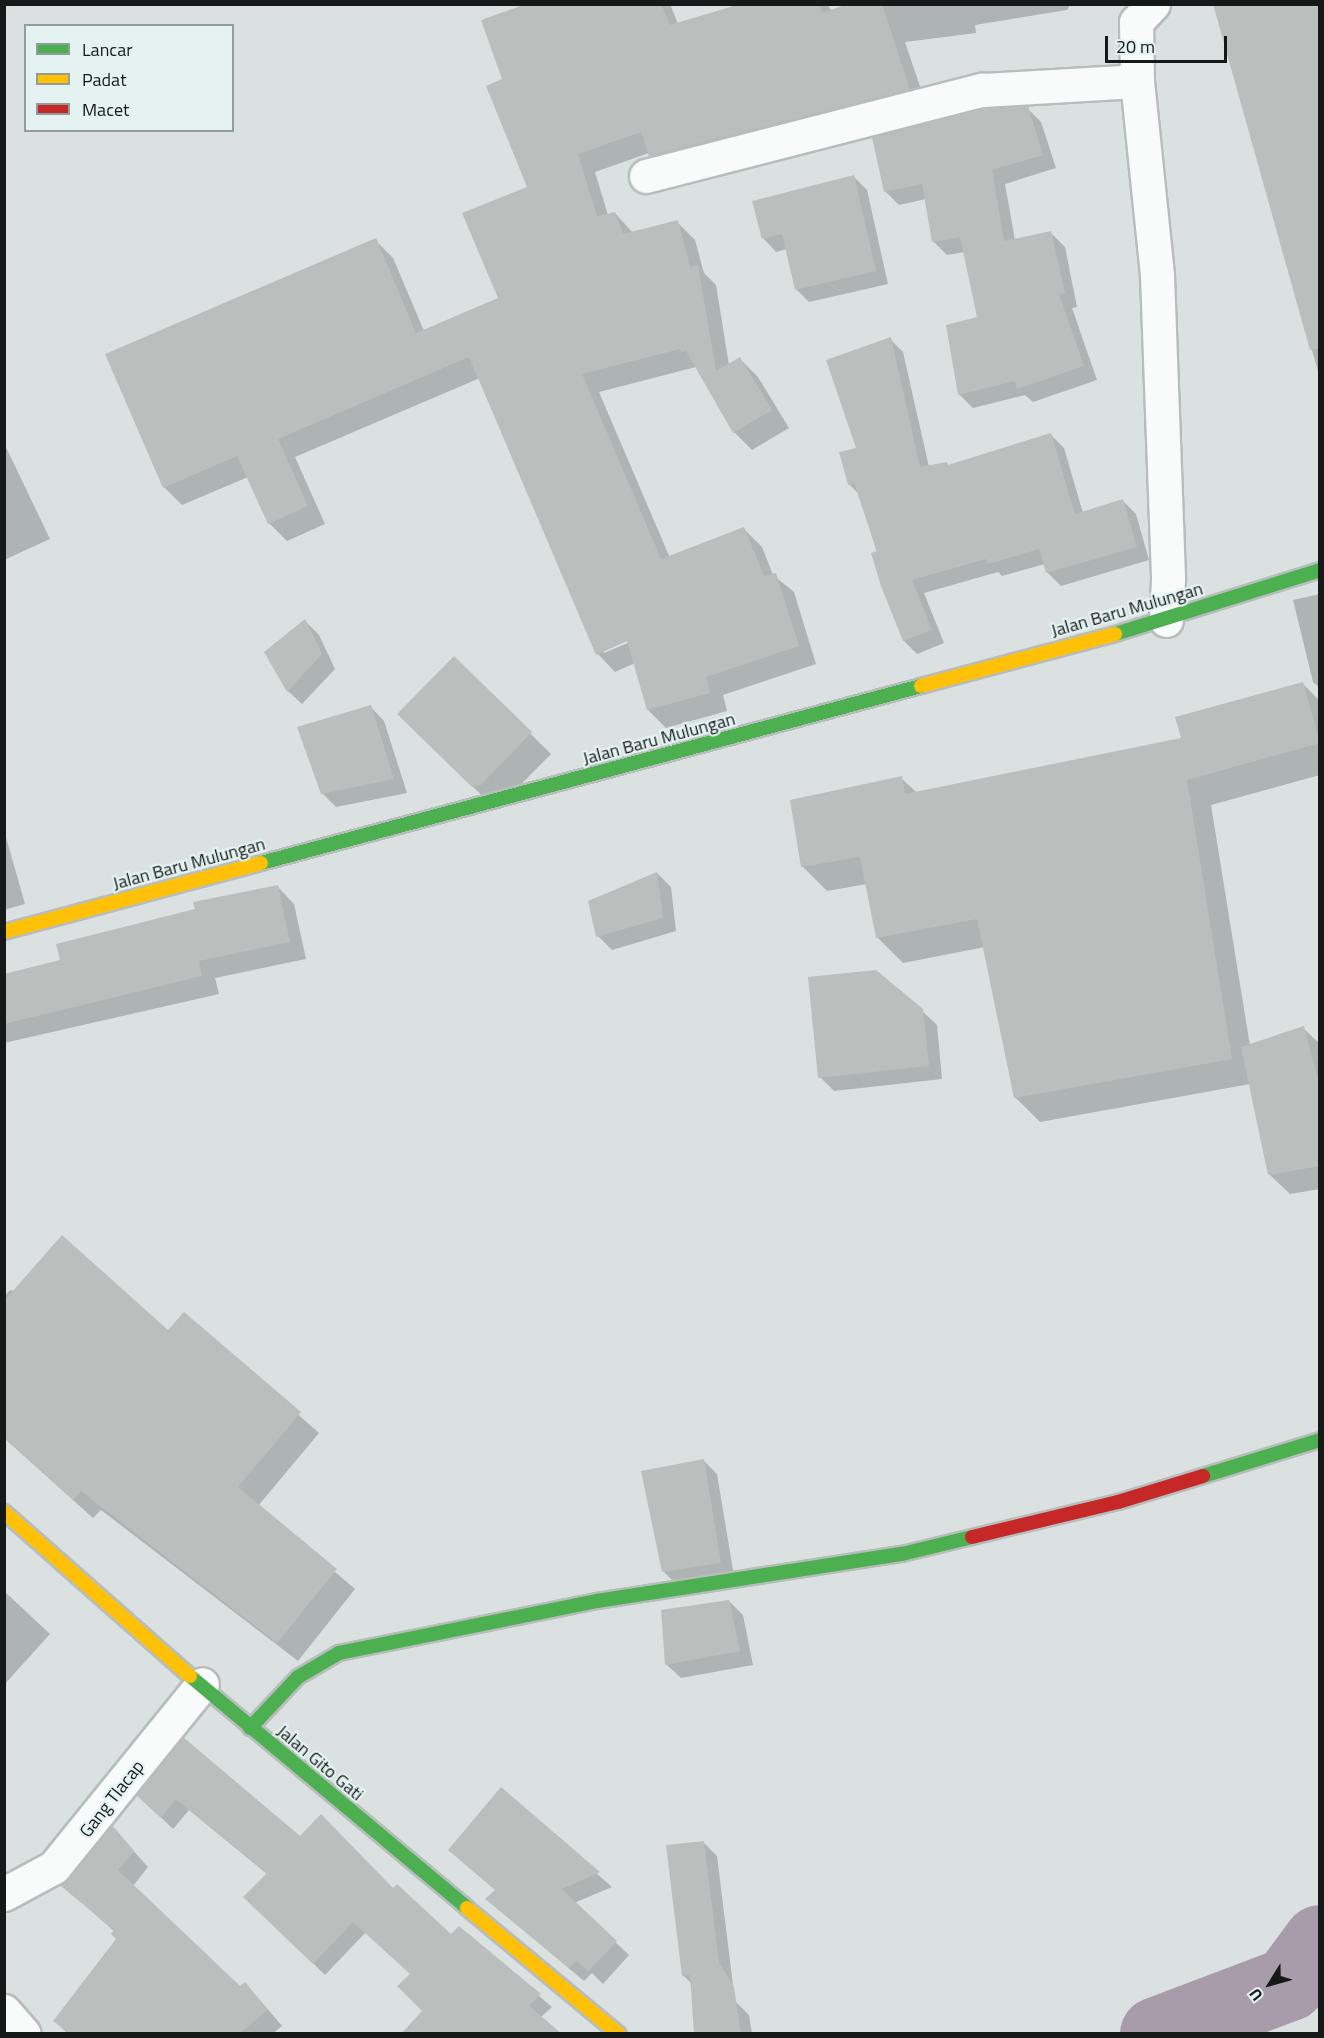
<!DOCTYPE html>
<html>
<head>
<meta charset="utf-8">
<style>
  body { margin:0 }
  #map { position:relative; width:1324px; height:2038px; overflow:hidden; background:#dae1e0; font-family:"Titillium Web",sans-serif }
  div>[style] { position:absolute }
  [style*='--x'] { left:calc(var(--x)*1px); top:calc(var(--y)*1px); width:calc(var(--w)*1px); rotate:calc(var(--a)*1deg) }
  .shadow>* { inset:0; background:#0003 }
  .river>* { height:74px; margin:-37px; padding:0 37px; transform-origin:37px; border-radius:37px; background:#a99caa }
  .building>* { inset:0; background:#babfbe }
  .roads { filter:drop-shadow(2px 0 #b7bdbc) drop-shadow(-2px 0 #b7bdbc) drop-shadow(0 2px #b7bdbc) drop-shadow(0 -2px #b7bdbc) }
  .street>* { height:33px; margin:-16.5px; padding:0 16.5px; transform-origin:16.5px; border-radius:16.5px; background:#f9fafa }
  .fast>* { height:14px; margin:-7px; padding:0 7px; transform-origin:7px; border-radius:7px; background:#4caf50 }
  .slow>* { height:14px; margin:-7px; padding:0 7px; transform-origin:7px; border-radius:7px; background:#ffc107 }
  .jam>* { height:14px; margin:-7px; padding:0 7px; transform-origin:7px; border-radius:7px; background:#c62828 }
  span { translate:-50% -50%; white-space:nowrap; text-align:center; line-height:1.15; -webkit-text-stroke:4.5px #e4f2f1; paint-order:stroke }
  .street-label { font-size:18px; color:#151a19 }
  .frame { position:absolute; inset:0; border:6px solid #151a19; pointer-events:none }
  .legend { position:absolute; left:24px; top:24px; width:210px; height:108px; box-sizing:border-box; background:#e4f2f1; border:2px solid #919c9b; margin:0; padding:8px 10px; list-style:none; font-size:18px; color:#151a19 }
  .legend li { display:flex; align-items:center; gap:12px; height:30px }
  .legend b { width:30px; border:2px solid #919c9b }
  .north { position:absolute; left:1240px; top:1954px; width:60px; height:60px; -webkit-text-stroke:4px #e4f2f1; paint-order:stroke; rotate:233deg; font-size:16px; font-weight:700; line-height:24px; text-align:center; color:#151a19 }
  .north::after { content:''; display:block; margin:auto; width:21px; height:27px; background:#151a19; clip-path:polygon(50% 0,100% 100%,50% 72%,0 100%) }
  .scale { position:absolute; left:1105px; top:36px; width:122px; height:27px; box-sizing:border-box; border:3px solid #151a19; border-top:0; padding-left:8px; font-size:18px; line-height:21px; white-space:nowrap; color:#151a19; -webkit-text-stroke:4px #e4f2f1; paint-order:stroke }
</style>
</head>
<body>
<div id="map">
  <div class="shadow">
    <div style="clip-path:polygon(evenodd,530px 4px,670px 4px,678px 24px,751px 4px,827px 4px,832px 11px,853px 4px,1071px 4px,1067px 10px,975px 25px,976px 33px,905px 42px,927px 107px,668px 173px,649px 153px,595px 172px,608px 215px,615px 213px,633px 233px,677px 222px,695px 240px,704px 273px,716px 285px,729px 365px,740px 359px,758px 377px,789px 428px,752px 450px,734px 432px,696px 367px,599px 392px,670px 558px,744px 529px,762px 547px,773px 575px,794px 592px,816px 664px,723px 695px,727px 711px,666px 728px,648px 710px,635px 663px,615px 672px,598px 654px,480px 378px,295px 457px,325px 524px,287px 541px,269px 523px,248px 477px,182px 505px,164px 487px,375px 240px,393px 258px,424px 331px,500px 299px,529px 188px,504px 80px,530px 4px,633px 637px,635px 640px,604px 653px,604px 650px,633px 637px)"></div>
    <div style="clip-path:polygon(1214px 4px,1320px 4px,1320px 378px)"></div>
    <div style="clip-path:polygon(1027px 108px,1041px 122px,1056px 168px,1005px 184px,1015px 240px,1051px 233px,1065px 247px,1077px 307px,1072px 308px,1097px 380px,1033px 402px,1025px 395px,973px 408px,959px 394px,979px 318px,965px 252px,947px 255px,933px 241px,926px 199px,899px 205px,885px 191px)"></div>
    <div style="clip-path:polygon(854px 177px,867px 190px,888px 284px,809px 302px,796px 289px,787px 249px,776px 252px,763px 238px)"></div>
    <div style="clip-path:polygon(890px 339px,903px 352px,929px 467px,950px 466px,1051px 435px,1064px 448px,1083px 513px,1123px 501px,1136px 514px,1149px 560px,1061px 586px,1048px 573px,1045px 564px,1002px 576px,998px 572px,924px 593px,944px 643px,917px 654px,904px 641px,859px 494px,849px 484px)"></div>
    <div style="clip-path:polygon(4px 443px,50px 539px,4px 560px)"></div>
    <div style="clip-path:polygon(1320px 594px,1320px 688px,1313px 682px,1293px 600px)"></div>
    <div style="clip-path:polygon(305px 621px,319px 635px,335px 669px,302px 704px,288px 691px,266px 652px)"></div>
    <div style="clip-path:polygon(454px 658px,551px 754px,501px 805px,494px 807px,419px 735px)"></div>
    <div style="clip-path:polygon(1302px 683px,1320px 701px,1320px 775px,1211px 805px,1250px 1046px,1303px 1028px,1320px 1044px,1320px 1189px,1290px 1194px,1269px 1174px,1250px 1084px,1040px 1122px,1015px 1097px,985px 947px,903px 963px,878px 938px,867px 884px,827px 891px,802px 866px,901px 778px,917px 793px,1183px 740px)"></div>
    <div style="clip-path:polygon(371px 707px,384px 721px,407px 793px,336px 807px,322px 793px)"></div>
    <div style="clip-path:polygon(4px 830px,25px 904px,4px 910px)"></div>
    <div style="clip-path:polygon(657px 873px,671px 887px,676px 931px,612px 950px,598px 936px)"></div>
    <div style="clip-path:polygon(277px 886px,294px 904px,306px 959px,215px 978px,219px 994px,4px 1043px,4px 975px,62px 962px,197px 911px)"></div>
    <div style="clip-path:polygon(922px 1011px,937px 1025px,942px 1079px,834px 1091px,820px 1077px)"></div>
    <div style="clip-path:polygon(10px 1290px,168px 1333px,184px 1314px,319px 1433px,258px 1506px,355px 1589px,298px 1661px,101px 1510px,93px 1518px,4px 1438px,4px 1297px)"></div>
    <div style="clip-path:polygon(703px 1460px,717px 1474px,734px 1576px,677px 1585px,663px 1571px)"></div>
    <div style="clip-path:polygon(4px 1591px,50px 1634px,4px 1685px)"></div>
    <div style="clip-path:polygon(729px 1601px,743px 1615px,753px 1665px,681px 1678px,667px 1665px)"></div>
    <div style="clip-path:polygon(183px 1739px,300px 1838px,395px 1892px,451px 1936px,459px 1928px,552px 2007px,541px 2017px,411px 1974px,366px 1932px,325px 1975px,257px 1909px,267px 1874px,189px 1810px,173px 1829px,138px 1795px)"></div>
    <div style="clip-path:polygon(501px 1789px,612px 1887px,574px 1903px,629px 1955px,603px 1984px,592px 1973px,584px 1981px,487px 1899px,496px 1891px)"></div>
    <div style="clip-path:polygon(112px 1827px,148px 1867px,133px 1886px,240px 1988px,244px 1984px,259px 1999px,282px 2026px,272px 2034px,68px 2034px,55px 2021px,117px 1939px,115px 1932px,63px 1886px)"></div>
    <div style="clip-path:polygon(703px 1842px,717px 1856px,733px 1985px,697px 1989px,683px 1975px)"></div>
    <div style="clip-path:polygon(736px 2002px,749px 2015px,752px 2034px,705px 2034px)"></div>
  </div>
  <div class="river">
    <div style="--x:1157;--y:2034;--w:141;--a:-20.7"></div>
    <div style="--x:1289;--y:1984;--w:52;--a:-53.6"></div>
  </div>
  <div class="building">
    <div style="clip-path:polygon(526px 4px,661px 4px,670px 25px,740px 4px,819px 4px,822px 13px,848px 4px,882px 4px,910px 89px,649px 156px,641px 132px,578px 154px,597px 216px,615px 212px,623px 234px,678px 220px,690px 267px,698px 265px,716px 371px,740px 357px,772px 410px,733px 433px,686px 351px,681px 352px,680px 349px,582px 374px,661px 559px,744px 527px,764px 576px,776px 573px,799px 646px,706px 677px,710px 693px,647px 710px,627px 641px,596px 655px,469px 357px,278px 439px,308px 506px,268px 524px,237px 456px,163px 488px,105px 354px,376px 238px,416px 333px,498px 298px,462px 213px,527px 187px,486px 86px,502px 79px,481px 20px)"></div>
    <div style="clip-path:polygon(1213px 4px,1320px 4px,1320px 348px,1310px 350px)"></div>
    <div style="clip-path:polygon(1028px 106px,1043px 155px,992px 170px,1004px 241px,1051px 231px,1065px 293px,1059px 294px,1084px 366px,1017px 389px,1015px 381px,958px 395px,946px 325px,977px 317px,960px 237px,932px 242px,922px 184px,884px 192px,872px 137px,985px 109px)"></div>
    <div style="clip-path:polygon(854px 175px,876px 271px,795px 290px,782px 234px,762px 239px,752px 201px)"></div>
    <div style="clip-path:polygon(891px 337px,920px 467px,947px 462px,948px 465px,1051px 433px,1075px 514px,1123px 499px,1137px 547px,1046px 573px,1039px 549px,988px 564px,986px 559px,912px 580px,932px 630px,903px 641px,881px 586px,871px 553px,877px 551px,854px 483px,848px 485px,839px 452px,856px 448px,826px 360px)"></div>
    <div style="clip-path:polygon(305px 619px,322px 654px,287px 692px,264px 652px)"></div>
    <div style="clip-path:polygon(454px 656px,532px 732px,481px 785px,472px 787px,397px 714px)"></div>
    <div style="clip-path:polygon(1303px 682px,1320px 743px,1187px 780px,1232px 1059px,1014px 1098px,977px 919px,876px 938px,860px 857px,801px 867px,790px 800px,902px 776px,905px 794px,1181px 738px,1175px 717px)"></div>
    <div style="clip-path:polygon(371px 705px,394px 779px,321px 794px,297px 727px)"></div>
    <div style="clip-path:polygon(657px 872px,663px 918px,596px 937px,588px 901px)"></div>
    <div style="clip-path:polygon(278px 885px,290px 942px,199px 961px,202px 976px,4px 1024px,4px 974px,60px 960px,56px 944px,195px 909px,193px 902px)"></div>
    <div style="clip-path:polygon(876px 970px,923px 1009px,929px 1066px,818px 1078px,808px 977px)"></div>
    <div style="clip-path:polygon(1304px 1026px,1320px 1086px,1320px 1166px,1268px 1175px,1241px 1047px)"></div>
    <div style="clip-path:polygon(62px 1235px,168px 1330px,184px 1312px,301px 1412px,238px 1487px,337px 1569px,277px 1643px,81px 1491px,73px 1500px,4px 1437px,4px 1301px)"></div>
    <div style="clip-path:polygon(704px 1459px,721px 1563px,662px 1572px,641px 1471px)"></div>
    <div style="clip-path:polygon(729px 1600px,740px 1651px,665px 1665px,661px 1610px)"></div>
    <div style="clip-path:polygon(183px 1737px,300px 1836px,321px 1814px,393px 1888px,397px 1884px,451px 1934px,459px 1926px,541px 1994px,529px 2006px,562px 2034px,401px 2034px,422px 2011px,397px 1986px,410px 1974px,353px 1922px,313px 1964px,243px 1897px,267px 1873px,176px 1799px,161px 1818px,136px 1795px)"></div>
    <div style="clip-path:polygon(501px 1787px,600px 1872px,562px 1889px,617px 1941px,588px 1971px,577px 1961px,569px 1968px,485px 1899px,495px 1890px,448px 1850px)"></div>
    <div style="clip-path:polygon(112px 1825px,134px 1851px,118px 1870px,240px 1986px,245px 1982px,268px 2010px,239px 2034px,70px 2034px,53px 2021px,116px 1939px,111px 1934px,114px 1930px,61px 1886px)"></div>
    <div style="clip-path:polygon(704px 1841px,719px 1962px,734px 1987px,741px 2034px,694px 2034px,690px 1975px,682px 1976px,666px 1845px)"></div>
  </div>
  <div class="roads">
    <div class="street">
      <div style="--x:1153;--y:4;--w:25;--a:133"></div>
      <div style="--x:1136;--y:22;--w:59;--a:89"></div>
      <div style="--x:1137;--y:81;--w:196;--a:84.1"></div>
      <div style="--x:1157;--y:276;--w:303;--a:87.9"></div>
      <div style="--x:1168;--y:579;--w:41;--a:92.8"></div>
      <div style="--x:646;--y:176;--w:347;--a:-14.4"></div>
      <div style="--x:982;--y:90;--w:155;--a:-3.3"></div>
      <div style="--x:4;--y:1894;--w:57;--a:-28.4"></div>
      <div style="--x:54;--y:1867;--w:235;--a:-51"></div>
      <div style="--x:4;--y:2011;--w:30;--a:49"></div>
    </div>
    <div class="fast">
      <div style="--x:1115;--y:634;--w:215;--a:-17.3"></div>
      <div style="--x:261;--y:863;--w:683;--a:-15.01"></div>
      <div style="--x:1203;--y:1476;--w:122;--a:-17.1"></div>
      <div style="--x:190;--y:1676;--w:361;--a:39.9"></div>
      <div style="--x:250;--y:1728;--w:70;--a:-46.7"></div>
      <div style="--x:298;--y:1677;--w:48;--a:-30.3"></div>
      <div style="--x:339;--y:1653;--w:263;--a:-11.4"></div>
      <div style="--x:597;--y:1601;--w:309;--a:-8.8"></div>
      <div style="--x:902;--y:1554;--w:72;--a:-13.7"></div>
    </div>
    <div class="slow">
      <div style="--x:921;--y:686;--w:201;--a:-15"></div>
      <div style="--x:4;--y:932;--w:266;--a:-15"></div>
      <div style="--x:4;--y:1512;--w:248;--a:41.4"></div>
      <div style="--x:467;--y:1908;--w:197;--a:39.7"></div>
    </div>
    <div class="jam">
      <div style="--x:972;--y:1537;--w:150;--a:-13.5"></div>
      <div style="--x:1118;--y:1502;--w:89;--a:-17"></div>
    </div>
  </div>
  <div class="street-label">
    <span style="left:1127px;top:610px;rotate:-16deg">Jalan Baru Mulungan</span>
    <span style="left:659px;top:739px;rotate:-15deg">Jalan Baru Mulungan</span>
    <span style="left:189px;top:864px;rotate:-15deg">Jalan Baru Mulungan</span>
    <span style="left:320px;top:1763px;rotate:40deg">Jalan Gito Gati</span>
    <span style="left:112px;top:1799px;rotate:-52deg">Gang Tlacap</span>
  </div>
  <div class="frame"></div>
  <ul class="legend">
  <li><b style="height:8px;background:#4caf50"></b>Lancar</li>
  <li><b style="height:8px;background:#ffc107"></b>Padat</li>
  <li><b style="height:8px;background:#c62828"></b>Macet</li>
  </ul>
  <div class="north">U</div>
  <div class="scale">20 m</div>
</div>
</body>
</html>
